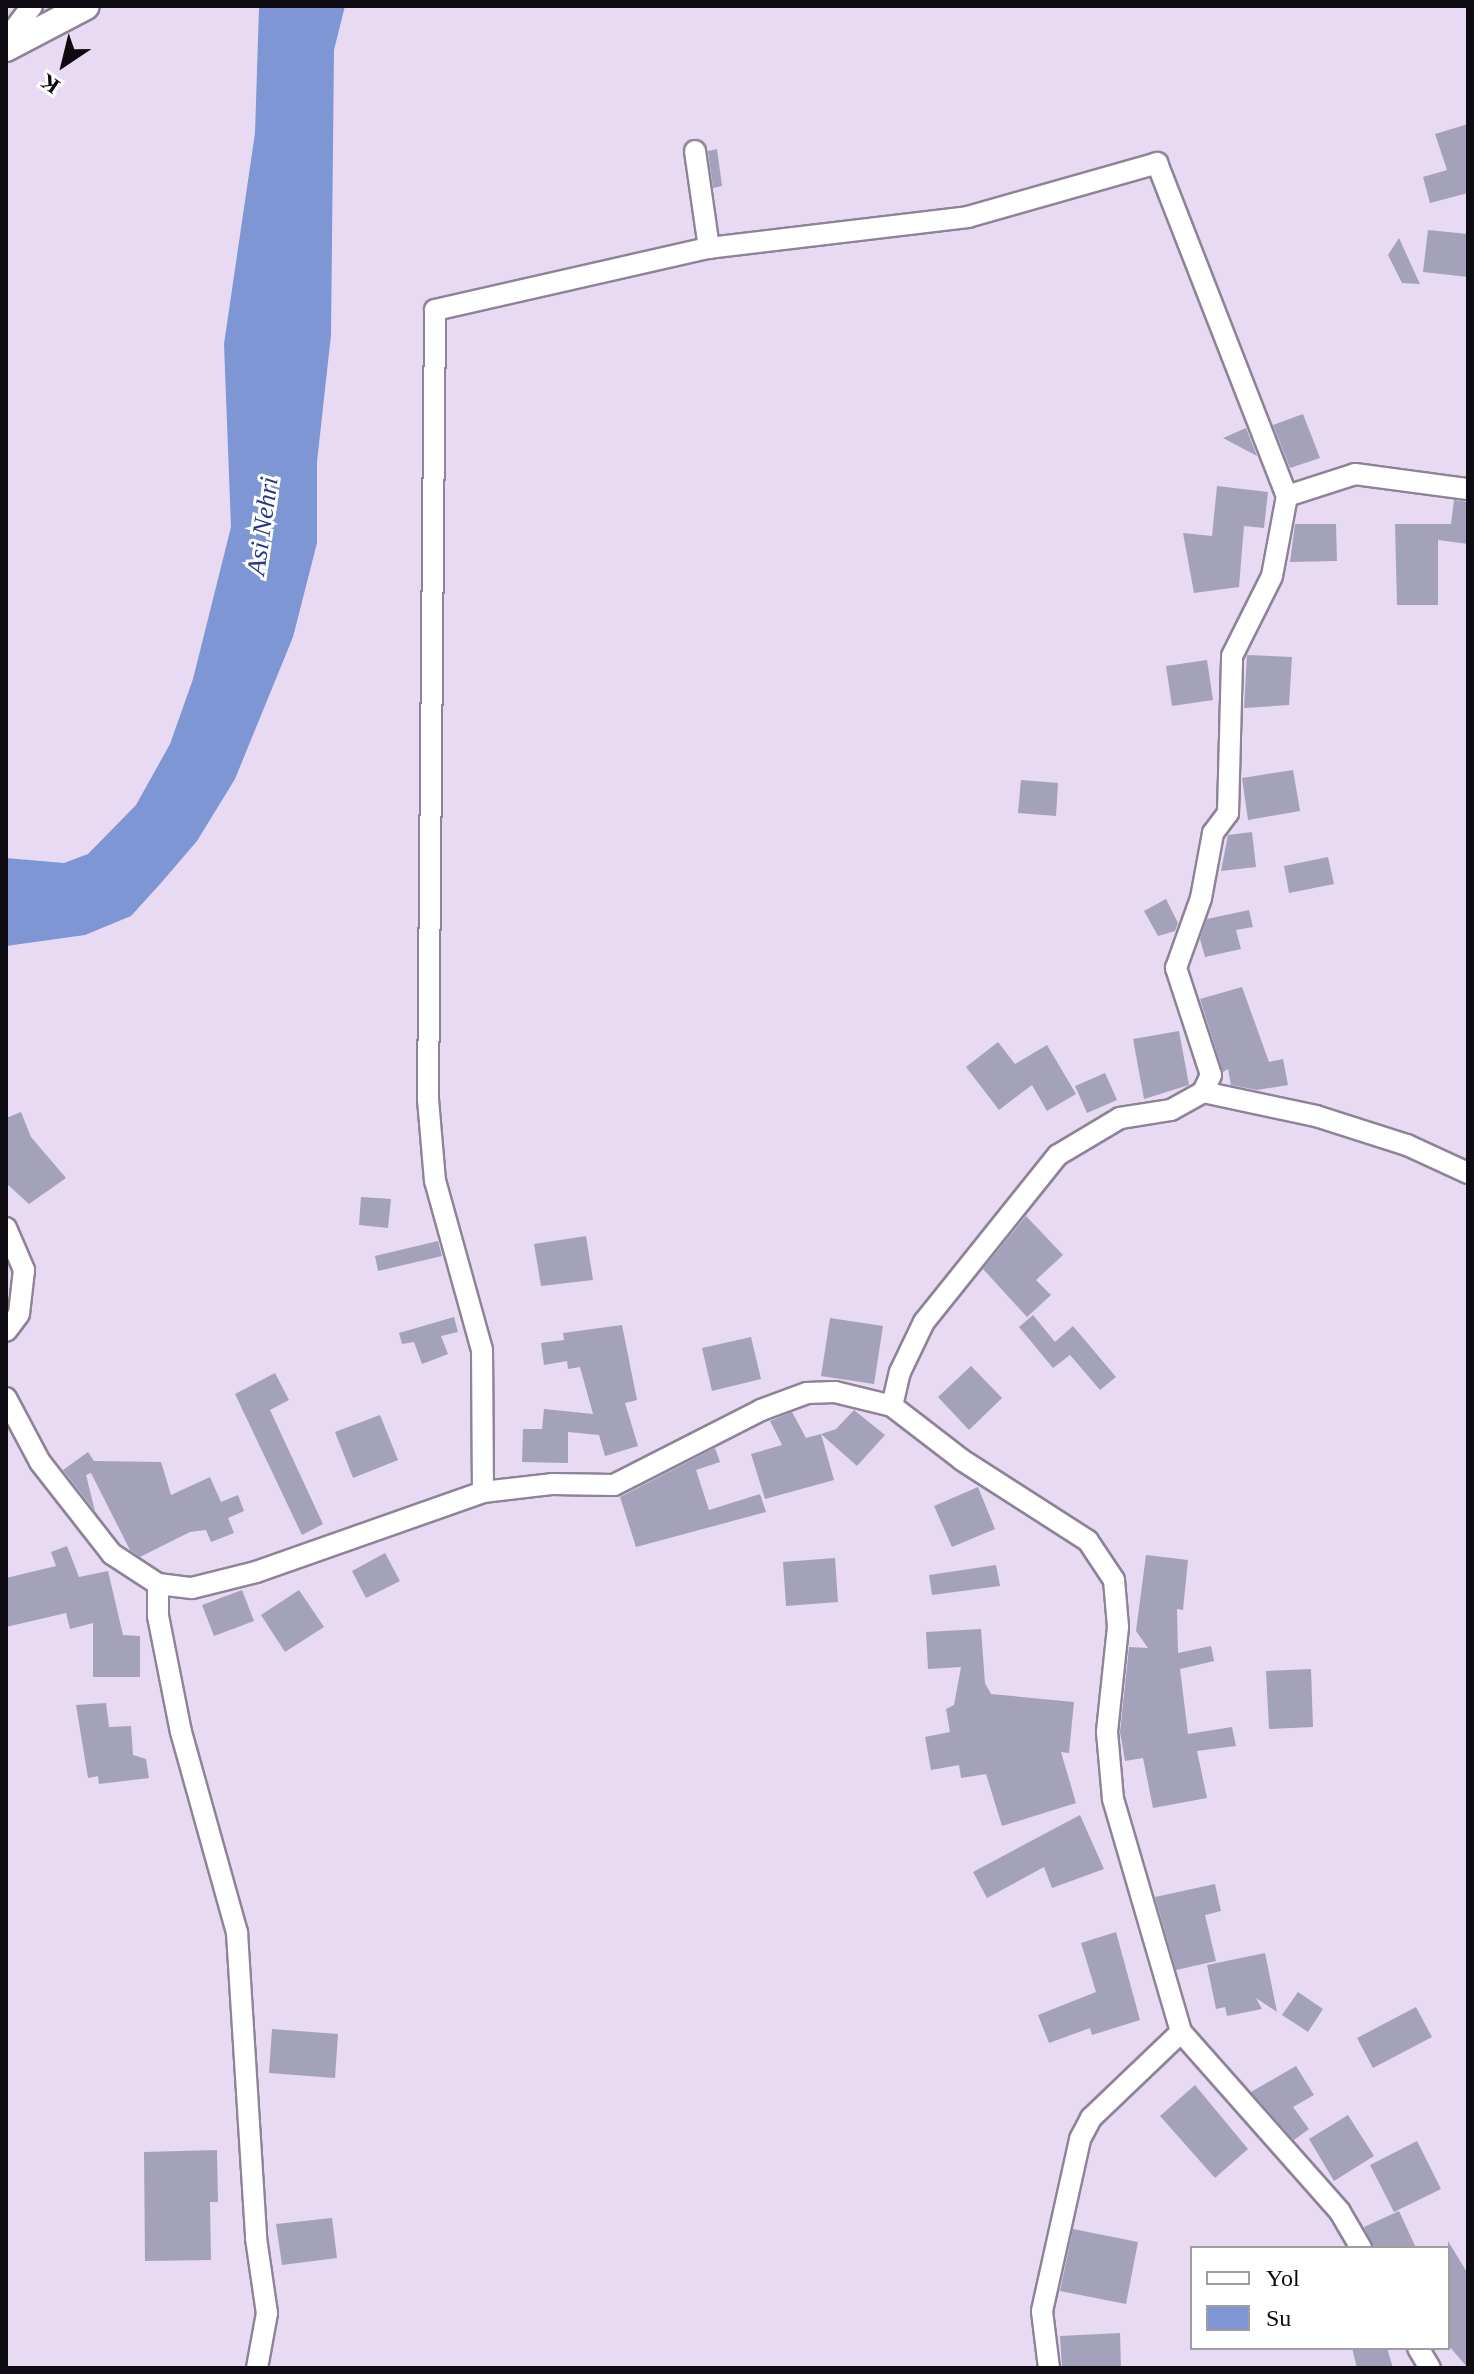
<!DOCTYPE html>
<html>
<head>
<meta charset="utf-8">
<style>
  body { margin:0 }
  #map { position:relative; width:1474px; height:2374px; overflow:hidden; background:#e7daf2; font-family:Georgia,serif }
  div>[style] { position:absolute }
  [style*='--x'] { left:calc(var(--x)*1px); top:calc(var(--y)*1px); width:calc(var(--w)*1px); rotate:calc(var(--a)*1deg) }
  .water>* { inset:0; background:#7f96d5 }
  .building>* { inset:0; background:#a4a2bb }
  .roads { filter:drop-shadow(2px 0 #8f8398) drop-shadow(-2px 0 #8f8398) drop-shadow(0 2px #8f8398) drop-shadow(0 -2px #8f8398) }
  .minor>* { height:20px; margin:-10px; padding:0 10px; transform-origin:10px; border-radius:10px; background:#fff }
  .major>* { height:26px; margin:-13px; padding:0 13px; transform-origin:13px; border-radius:13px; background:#fff }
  span { translate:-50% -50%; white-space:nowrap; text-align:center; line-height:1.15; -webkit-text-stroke:6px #fff; paint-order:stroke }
  .water-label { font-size:26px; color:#263983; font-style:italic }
  .frame { position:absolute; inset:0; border:8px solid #0e0a11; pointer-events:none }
  .legend { position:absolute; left:1190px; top:2246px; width:260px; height:104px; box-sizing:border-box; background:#fff; border:2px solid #9f9da0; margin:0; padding:10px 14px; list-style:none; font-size:24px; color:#0e0a11 }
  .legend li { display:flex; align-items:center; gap:16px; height:40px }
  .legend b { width:40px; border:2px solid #9f9da0 }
  .north { position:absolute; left:24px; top:24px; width:80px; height:80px; -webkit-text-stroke:6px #fff; paint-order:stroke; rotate:215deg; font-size:22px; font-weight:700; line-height:32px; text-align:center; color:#0e0a11 }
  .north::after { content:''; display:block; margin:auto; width:28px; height:36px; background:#0e0a11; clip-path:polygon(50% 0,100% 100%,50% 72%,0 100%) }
</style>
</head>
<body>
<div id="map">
  <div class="water">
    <div style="clip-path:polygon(345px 6px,334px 50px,331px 335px,317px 462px,317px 543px,293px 637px,235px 779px,197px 841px,161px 883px,131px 916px,85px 935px,6px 946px,6px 858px,64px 863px,88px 854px,136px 805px,170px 744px,193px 679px,231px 527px,224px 344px,255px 133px,259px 8px)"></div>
  </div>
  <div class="building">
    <div style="clip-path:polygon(1468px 124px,1468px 193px,1430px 203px,1423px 177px,1447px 170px,1435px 134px)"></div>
    <div style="clip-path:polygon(717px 149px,722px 186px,713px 188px,708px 151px)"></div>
    <div style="clip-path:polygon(1428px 230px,1468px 234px,1468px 277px,1423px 272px)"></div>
    <div style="clip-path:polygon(1399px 238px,1414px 271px,1420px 284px,1402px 283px,1388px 255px)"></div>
    <div style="clip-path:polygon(1303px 414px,1320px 458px,1290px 468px,1273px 425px)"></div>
    <div style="clip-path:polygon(1246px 428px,1257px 456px,1223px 438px)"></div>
    <div style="clip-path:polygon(1217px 486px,1268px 492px,1264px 528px,1244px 526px,1239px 587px,1194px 593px,1183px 533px,1212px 536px)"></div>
    <div style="clip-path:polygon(1454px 500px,1468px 502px,1468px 544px,1438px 540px,1438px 605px,1397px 605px,1395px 524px,1451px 524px)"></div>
    <div style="clip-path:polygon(1295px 524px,1336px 524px,1337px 561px,1290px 562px)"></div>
    <div style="clip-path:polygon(1247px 655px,1292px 657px,1289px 705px,1244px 708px)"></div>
    <div style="clip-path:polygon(1207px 660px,1213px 700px,1172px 706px,1166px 666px)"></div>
    <div style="clip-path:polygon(1293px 770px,1300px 811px,1248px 820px,1242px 778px)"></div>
    <div style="clip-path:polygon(1021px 780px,1058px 783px,1056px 816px,1018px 813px)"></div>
    <div style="clip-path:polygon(1252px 832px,1256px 867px,1221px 871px,1228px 835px)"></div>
    <div style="clip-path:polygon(1328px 857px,1334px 884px,1289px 893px,1284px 866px)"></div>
    <div style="clip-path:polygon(1166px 899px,1178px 923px,1175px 931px,1158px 936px,1144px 911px)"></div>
    <div style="clip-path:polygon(1249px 910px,1253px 927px,1236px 930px,1241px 949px,1205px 957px,1200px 939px,1207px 919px)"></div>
    <div style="clip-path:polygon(1242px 987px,1269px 1062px,1283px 1059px,1288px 1085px,1257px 1090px,1231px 1085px,1228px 1069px,1223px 1072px,1200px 999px)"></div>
    <div style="clip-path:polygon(1179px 1031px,1189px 1085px,1144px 1099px,1133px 1039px)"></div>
    <div style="clip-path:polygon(998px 1042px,1015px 1064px,1047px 1045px,1076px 1094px,1047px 1111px,1032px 1085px,999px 1110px,966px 1067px)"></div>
    <div style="clip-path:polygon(1105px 1073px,1117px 1100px,1087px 1113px,1075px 1086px)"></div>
    <div style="clip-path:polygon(21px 1112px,31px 1137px,66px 1178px,29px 1204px,6px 1183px,6px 1118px)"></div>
    <div style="clip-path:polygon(361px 1197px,391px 1199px,388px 1228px,359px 1225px)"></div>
    <div style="clip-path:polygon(1026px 1216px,1063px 1255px,1036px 1280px,1051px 1295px,1027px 1317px,983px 1269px)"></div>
    <div style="clip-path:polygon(586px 1236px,593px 1280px,541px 1286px,534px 1244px)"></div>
    <div style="clip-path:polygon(438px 1241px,442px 1256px,378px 1271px,375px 1256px)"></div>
    <div style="clip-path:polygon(1033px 1315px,1055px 1342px,1073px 1326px,1116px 1377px,1100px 1390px,1070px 1355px,1053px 1368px,1019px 1327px)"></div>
    <div style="clip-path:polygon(454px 1317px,458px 1332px,441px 1336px,448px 1354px,422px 1364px,414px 1342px,402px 1344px,399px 1333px)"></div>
    <div style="clip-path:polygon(830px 1318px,883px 1326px,874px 1384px,821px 1376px)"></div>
    <div style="clip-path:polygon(622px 1325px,637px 1400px,625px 1403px,638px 1446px,605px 1456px,599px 1435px,568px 1432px,568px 1463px,522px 1462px,523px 1429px,542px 1429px,544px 1409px,593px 1414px,580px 1367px,568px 1369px,567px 1361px,544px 1365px,541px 1343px,564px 1340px,563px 1333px)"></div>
    <div style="clip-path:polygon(751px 1337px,761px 1379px,712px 1391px,702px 1348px)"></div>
    <div style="clip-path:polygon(971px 1366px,1002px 1398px,969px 1430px,938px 1397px)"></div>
    <div style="clip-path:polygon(275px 1373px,289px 1400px,270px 1410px,323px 1524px,302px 1535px,235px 1394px)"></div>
    <div style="clip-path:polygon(854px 1410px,885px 1435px,857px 1466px,821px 1434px,836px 1429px)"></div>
    <div style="clip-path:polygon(792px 1412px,806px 1438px,821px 1434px,834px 1480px,765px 1499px,751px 1454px,782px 1445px,770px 1421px)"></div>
    <div style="clip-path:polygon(380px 1415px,398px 1460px,353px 1478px,335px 1432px)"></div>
    <div style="clip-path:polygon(715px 1448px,720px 1462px,696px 1470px,709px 1510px,760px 1494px,766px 1512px,636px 1547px,620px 1497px)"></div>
    <div style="clip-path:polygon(88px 1452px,94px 1461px,161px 1462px,171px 1495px,210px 1477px,221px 1502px,238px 1495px,244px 1511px,228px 1518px,234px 1533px,211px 1542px,206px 1530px,190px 1532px,140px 1557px,130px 1550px,91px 1473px,86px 1475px,95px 1511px,63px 1470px)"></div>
    <div style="clip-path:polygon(978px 1487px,995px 1529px,952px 1547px,934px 1506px)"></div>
    <div style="clip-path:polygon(67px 1546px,79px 1577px,108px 1571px,123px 1635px,140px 1636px,140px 1677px,93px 1677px,93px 1623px,70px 1629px,66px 1613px,6px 1627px,6px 1578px,56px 1566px,51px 1552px)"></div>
    <div style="clip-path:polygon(385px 1553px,400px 1581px,366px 1598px,352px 1571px)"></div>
    <div style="clip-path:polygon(1146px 1555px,1188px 1560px,1183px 1610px,1177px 1609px,1178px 1653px,1211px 1646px,1214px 1661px,1180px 1669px,1188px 1734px,1232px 1727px,1236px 1746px,1197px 1751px,1207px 1798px,1153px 1808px,1143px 1758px,1125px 1761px,1120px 1732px,1129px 1647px,1148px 1648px,1136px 1631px)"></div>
    <div style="clip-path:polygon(835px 1558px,838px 1602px,786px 1606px,783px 1562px)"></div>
    <div style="clip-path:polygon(996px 1565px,1000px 1586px,932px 1595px,929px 1575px)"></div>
    <div style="clip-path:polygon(242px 1590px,254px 1621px,214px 1636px,202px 1605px)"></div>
    <div style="clip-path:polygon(299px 1590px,324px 1627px,285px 1652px,261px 1615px)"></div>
    <div style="clip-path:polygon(981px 1629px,985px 1683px,991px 1694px,1074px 1702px,1069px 1753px,1061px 1752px,1076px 1803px,1002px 1826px,986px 1774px,961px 1778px,959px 1765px,931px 1770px,925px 1737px,950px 1732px,946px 1709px,954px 1705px,961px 1667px,928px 1669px,926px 1632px)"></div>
    <div style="clip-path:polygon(1311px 1669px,1313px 1727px,1269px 1729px,1266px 1671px)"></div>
    <div style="clip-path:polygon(106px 1703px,109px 1727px,131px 1726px,133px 1755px,146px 1759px,149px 1778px,99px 1784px,98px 1776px,88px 1778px,76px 1705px)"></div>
    <div style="clip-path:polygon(1080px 1815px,1104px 1869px,1052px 1888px,1044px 1867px,987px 1898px,973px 1872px)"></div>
    <div style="clip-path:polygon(1215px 1884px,1221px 1911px,1205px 1915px,1216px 1961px,1176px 1970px,1155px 1897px)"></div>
    <div style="clip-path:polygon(1116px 1932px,1140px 2020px,1092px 2035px,1090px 2028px,1049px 2043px,1038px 2015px,1096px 1992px,1081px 1943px)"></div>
    <div style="clip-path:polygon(1265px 1953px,1277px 2012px,1256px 1998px,1262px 2009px,1227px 2016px,1225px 2007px,1216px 2009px,1207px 1965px)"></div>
    <div style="clip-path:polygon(1298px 1992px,1323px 2009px,1308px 2032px,1282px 2015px)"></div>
    <div style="clip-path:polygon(1416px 2007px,1432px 2037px,1373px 2068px,1357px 2038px)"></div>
    <div style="clip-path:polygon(272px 2029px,338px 2034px,335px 2078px,269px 2073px)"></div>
    <div style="clip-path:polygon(1296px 2066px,1314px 2095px,1293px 2107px,1309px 2129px,1294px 2140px,1251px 2092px)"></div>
    <div style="clip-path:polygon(1195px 2085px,1248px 2149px,1215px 2178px,1160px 2116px)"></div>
    <div style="clip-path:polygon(1348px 2115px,1374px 2156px,1334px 2181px,1309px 2139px)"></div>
    <div style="clip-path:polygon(1417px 2141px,1441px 2189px,1394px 2212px,1370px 2165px)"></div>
    <div style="clip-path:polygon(217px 2150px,218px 2202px,210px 2202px,211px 2260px,145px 2261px,144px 2152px)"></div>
    <div style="clip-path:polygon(1399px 2211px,1416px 2248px,1374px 2248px,1364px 2227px)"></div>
    <div style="clip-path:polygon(332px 2218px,337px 2258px,282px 2265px,276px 2224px)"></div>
    <div style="clip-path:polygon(1073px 2229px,1138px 2242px,1126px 2304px,1060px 2291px)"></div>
    <div style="clip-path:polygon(1448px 2241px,1468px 2274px,1468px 2368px,1448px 2345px)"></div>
    <div style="clip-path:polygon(1120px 2333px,1121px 2368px,1062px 2368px,1060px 2336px)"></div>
    <div style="clip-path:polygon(1352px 2348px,1387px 2348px,1393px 2368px,1357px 2368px)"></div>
  </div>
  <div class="roads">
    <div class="minor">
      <div style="--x:6;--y:40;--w:43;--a:-52.6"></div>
      <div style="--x:695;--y:151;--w:98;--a:81.8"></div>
      <div style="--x:1203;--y:1092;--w:116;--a:12"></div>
      <div style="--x:1316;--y:1116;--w:96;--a:17.7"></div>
      <div style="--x:1407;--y:1145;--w:67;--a:24.7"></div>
      <div style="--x:6;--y:1228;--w:46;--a:66.8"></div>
      <div style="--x:24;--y:1270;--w:44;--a:96.5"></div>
      <div style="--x:19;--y:1314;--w:21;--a:127"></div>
      <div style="--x:6;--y:1398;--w:72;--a:62"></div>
      <div style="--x:40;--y:1462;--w:117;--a:52"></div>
      <div style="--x:112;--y:1554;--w:55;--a:33.1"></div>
      <div style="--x:158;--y:1584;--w:34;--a:7"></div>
      <div style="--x:192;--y:1588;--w:66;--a:-14"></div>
      <div style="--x:256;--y:1572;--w:241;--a:-19.4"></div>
      <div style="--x:483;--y:1492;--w:69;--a:-6.6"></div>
      <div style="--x:552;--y:1484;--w:62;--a:0.9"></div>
      <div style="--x:614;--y:1485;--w:165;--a:-27"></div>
      <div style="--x:761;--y:1410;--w:49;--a:-20.3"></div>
      <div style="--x:807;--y:1393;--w:28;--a:-2"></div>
      <div style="--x:835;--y:1392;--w:59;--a:13.8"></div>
      <div style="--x:892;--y:1406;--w:88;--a:37.6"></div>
      <div style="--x:962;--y:1460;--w:150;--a:32.7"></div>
      <div style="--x:1088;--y:1541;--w:47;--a:56.3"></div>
      <div style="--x:1114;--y:1580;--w:47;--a:85.1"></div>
      <div style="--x:1118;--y:1627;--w:106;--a:96"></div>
      <div style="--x:1107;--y:1732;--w:67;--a:84.9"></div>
      <div style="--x:1113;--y:1799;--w:243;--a:73.7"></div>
      <div style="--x:1181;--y:2032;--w:240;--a:48.5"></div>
      <div style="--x:1340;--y:2212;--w:42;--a:59.7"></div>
      <div style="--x:892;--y:1406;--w:35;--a:-77"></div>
      <div style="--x:900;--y:1372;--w:55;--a:-64.4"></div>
      <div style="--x:924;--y:1322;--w:214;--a:-51.3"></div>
      <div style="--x:1058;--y:1155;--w:72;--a:-30.8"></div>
      <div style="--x:1120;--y:1118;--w:52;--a:-8.9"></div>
      <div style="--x:1171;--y:1110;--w:37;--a:-29"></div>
      <div style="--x:1203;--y:1092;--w:19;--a:-65"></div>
      <div style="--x:1211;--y:1075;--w:113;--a:-108.1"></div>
      <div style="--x:1176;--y:968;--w:74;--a:-70.3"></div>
      <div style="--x:1201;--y:898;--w:66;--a:-79.5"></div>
      <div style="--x:1213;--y:833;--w:25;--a:-53"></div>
      <div style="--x:1228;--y:813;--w:157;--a:-88.5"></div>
      <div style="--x:1232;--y:656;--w:89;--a:-63.4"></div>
      <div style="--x:1272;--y:576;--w:81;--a:-79.4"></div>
      <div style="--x:1287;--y:496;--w:71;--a:-17.9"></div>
      <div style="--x:1355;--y:474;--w:114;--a:7.6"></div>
      <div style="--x:483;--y:1492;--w:142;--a:-90.4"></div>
      <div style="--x:482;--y:1350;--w:175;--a:-105.5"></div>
      <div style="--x:435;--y:1181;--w:82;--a:-94.9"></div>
      <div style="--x:428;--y:1099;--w:789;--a:-89.49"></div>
      <div style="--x:435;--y:310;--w:281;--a:-12.8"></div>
      <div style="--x:709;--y:248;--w:261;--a:-6.8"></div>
      <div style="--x:968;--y:217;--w:197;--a:-15.9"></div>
      <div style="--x:1157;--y:163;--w:357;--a:68.7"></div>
      <div style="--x:158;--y:1584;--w:32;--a:90"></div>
      <div style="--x:158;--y:1616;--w:118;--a:78.8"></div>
      <div style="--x:181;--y:1732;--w:209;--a:74.4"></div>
      <div style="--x:237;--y:1933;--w:306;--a:86.4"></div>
      <div style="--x:256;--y:2238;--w:76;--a:81.7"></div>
      <div style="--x:267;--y:2313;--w:56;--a:100.3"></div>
      <div style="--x:1418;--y:2348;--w:23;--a:59"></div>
      <div style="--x:1049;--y:2368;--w:57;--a:-97"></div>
      <div style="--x:1042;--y:2311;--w:176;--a:-77.5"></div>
      <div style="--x:1080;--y:2139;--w:24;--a:-62"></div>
      <div style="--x:1091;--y:2118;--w:124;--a:-43.7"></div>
    </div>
    <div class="major">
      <div style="--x:6;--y:48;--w:90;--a:-27.7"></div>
    </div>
  </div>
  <div class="water-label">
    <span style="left:263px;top:526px;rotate:-82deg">Asi Nehri</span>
  </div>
  <div class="frame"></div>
  <ul class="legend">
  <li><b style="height:10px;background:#fff"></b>Yol</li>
  <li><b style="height:22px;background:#7f96d5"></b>Su</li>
  </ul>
  <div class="north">K</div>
</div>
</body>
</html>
